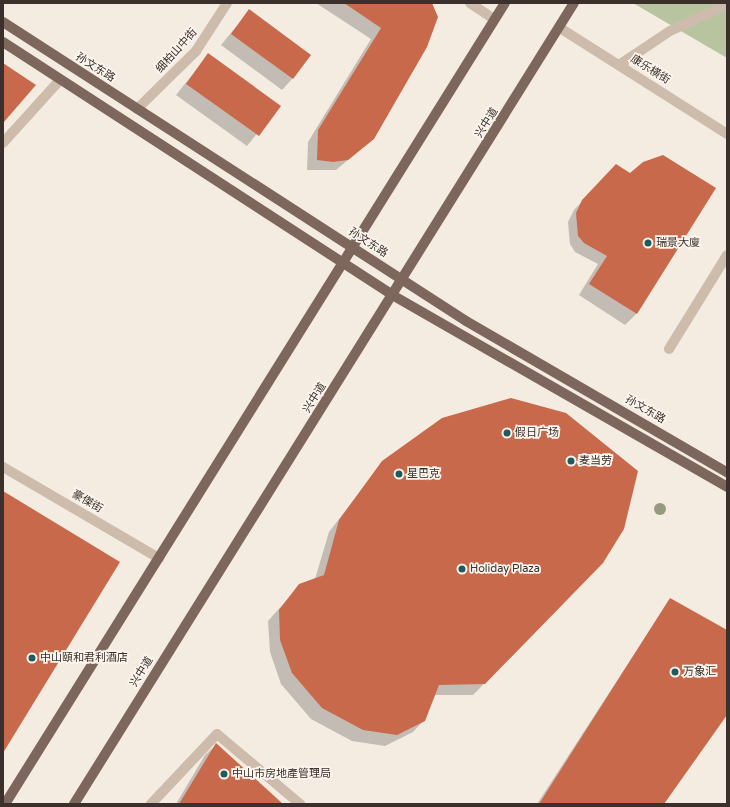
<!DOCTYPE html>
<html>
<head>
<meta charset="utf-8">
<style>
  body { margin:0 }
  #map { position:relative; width:730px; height:807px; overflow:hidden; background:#f4ebe1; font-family:"Varela Round","Noto Sans SC",sans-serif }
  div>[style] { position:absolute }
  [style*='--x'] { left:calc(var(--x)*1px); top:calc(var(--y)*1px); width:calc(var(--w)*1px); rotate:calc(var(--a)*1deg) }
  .green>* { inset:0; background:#b8c4a0 }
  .shadow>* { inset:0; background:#0003 }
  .building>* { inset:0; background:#c8694b }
  .street>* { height:10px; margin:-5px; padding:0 5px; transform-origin:5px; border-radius:5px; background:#cdbbac }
  .primary>* { height:10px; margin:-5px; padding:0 5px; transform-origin:5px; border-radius:5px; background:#7d675c }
  .trees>* { width:12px; height:12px; margin:-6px; border-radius:50%; background:#969b7f }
  .dots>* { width:11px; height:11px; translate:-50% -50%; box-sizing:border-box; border:2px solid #fbf5ee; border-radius:50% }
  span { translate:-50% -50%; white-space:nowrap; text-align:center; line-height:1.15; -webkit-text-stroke:3.5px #fbf5ee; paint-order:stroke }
  .street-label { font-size:11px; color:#3b302b }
  .poi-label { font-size:11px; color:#3b302b }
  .left { translate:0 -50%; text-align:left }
  .frame { position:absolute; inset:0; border:4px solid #3b302b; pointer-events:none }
</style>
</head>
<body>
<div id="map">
  <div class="green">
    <div style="clip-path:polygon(633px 3px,727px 3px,727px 58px)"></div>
  </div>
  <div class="shadow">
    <div style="clip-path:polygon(316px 3px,431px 3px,373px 139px,336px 170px,307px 170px,308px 142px,371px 39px)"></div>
    <div style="clip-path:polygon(249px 11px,292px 79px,282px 90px,221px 45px)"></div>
    <div style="clip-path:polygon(208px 55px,279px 106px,247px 146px,176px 95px)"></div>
    <div style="clip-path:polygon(617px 165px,636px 314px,625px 325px,579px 295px,598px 264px,575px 252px,570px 244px,568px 222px,574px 210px)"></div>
    <div style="clip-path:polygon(383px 462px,603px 562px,473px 695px,434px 695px,424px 720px,413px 732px,385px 746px,352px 741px,311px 719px,281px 684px,270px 652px,268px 621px,300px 585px,315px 579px,329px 532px)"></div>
    <div style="clip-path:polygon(670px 599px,727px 631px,727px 713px,663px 804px,537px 804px)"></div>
    <div style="clip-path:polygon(216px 745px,282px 804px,176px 804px,205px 755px)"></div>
  </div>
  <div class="building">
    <div style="clip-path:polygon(344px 3px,432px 3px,438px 17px,427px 47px,374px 139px,348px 160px,333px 162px,317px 160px,318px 130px,381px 28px)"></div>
    <div style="clip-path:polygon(249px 9px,311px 55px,293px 79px,231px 34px)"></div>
    <div style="clip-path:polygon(208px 53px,281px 106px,259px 136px,186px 84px)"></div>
    <div style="clip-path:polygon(3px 63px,36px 85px,3px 123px)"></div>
    <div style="clip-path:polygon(663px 155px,716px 188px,637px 314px,589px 284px,607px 256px,584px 243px,578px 236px,576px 213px,582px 200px,616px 164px,630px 173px,643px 162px)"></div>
    <div style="clip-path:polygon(511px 398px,566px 413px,638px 471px,624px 529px,603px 563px,485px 684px,439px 685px,425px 721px,397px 735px,363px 730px,322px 708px,292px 673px,280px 640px,279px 610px,299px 584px,324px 575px,339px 520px,382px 461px,442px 418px)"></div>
    <div style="clip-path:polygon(3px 491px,120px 562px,3px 753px)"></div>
    <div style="clip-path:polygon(670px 598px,727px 630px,727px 715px,664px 804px,539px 804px)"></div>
    <div style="clip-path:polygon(216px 743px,283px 804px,179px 804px)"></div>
  </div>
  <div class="street">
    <div style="--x:470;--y:3;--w:29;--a:34"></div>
    <div style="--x:560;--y:28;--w:198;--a:32.4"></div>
    <div style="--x:619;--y:65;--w:61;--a:-33.7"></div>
    <div style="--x:670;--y:31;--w:63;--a:-24.5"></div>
    <div style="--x:137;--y:109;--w:83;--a:-44.5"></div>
    <div style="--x:196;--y:51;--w:57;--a:-57.1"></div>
    <div style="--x:3;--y:143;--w:85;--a:-47.9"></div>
    <div style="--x:669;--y:349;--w:110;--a:-58.3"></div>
    <div style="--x:3;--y:467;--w:181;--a:30.3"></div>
    <div style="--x:151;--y:804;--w:96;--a:-46.7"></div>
    <div style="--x:217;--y:734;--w:109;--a:40.1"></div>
  </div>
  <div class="primary">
    <div style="--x:3;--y:22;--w:551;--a:32.85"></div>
    <div style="--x:466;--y:321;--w:302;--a:30.1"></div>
    <div style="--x:3;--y:42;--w:466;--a:33"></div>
    <div style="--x:394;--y:296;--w:384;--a:29.8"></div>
    <div style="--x:5;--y:804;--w:944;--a:-58.03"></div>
    <div style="--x:74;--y:804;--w:944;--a:-58.03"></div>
  </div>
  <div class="trees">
    <div style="left:660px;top:509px"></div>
  </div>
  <div class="dots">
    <div style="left:648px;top:243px;background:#1f5a5e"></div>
    <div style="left:507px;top:433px;background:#1f5a5e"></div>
    <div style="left:571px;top:461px;background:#1f5a5e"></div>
    <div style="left:399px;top:474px;background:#1f5a5e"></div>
    <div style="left:462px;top:569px;background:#1f5a5e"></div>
    <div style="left:32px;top:658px;background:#1f5a5e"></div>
    <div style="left:675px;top:672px;background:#1f5a5e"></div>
    <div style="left:224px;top:774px;background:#1f5a5e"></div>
  </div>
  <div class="street-label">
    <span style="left:177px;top:51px;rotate:-48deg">细柏山中街</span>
    <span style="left:95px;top:68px;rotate:32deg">孙文东路</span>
    <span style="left:650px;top:70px;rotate:32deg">康乐横街</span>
    <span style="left:487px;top:123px;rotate:-58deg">兴中道</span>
    <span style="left:368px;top:243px;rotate:33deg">孙文东路</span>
    <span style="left:315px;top:398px;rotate:-58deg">兴中道</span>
    <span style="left:645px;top:410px;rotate:30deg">孙文东路</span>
    <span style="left:87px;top:502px;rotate:30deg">豪傑街</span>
    <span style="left:142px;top:672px;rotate:-58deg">兴中道</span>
  </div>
  <div class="poi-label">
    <span class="left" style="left:656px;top:243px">瑞景大廈</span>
    <span class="left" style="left:515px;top:433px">假日广场</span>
    <span class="left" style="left:579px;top:461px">麦当劳</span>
    <span class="left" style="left:407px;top:474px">星巴克</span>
    <span class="left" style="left:470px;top:569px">Holiday Plaza</span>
    <span class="left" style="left:40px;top:658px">中山頤和君利酒店</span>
    <span class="left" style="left:683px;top:672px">万象汇</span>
    <span class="left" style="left:232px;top:774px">中山市房地產管理局</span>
  </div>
  <div class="frame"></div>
</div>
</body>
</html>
